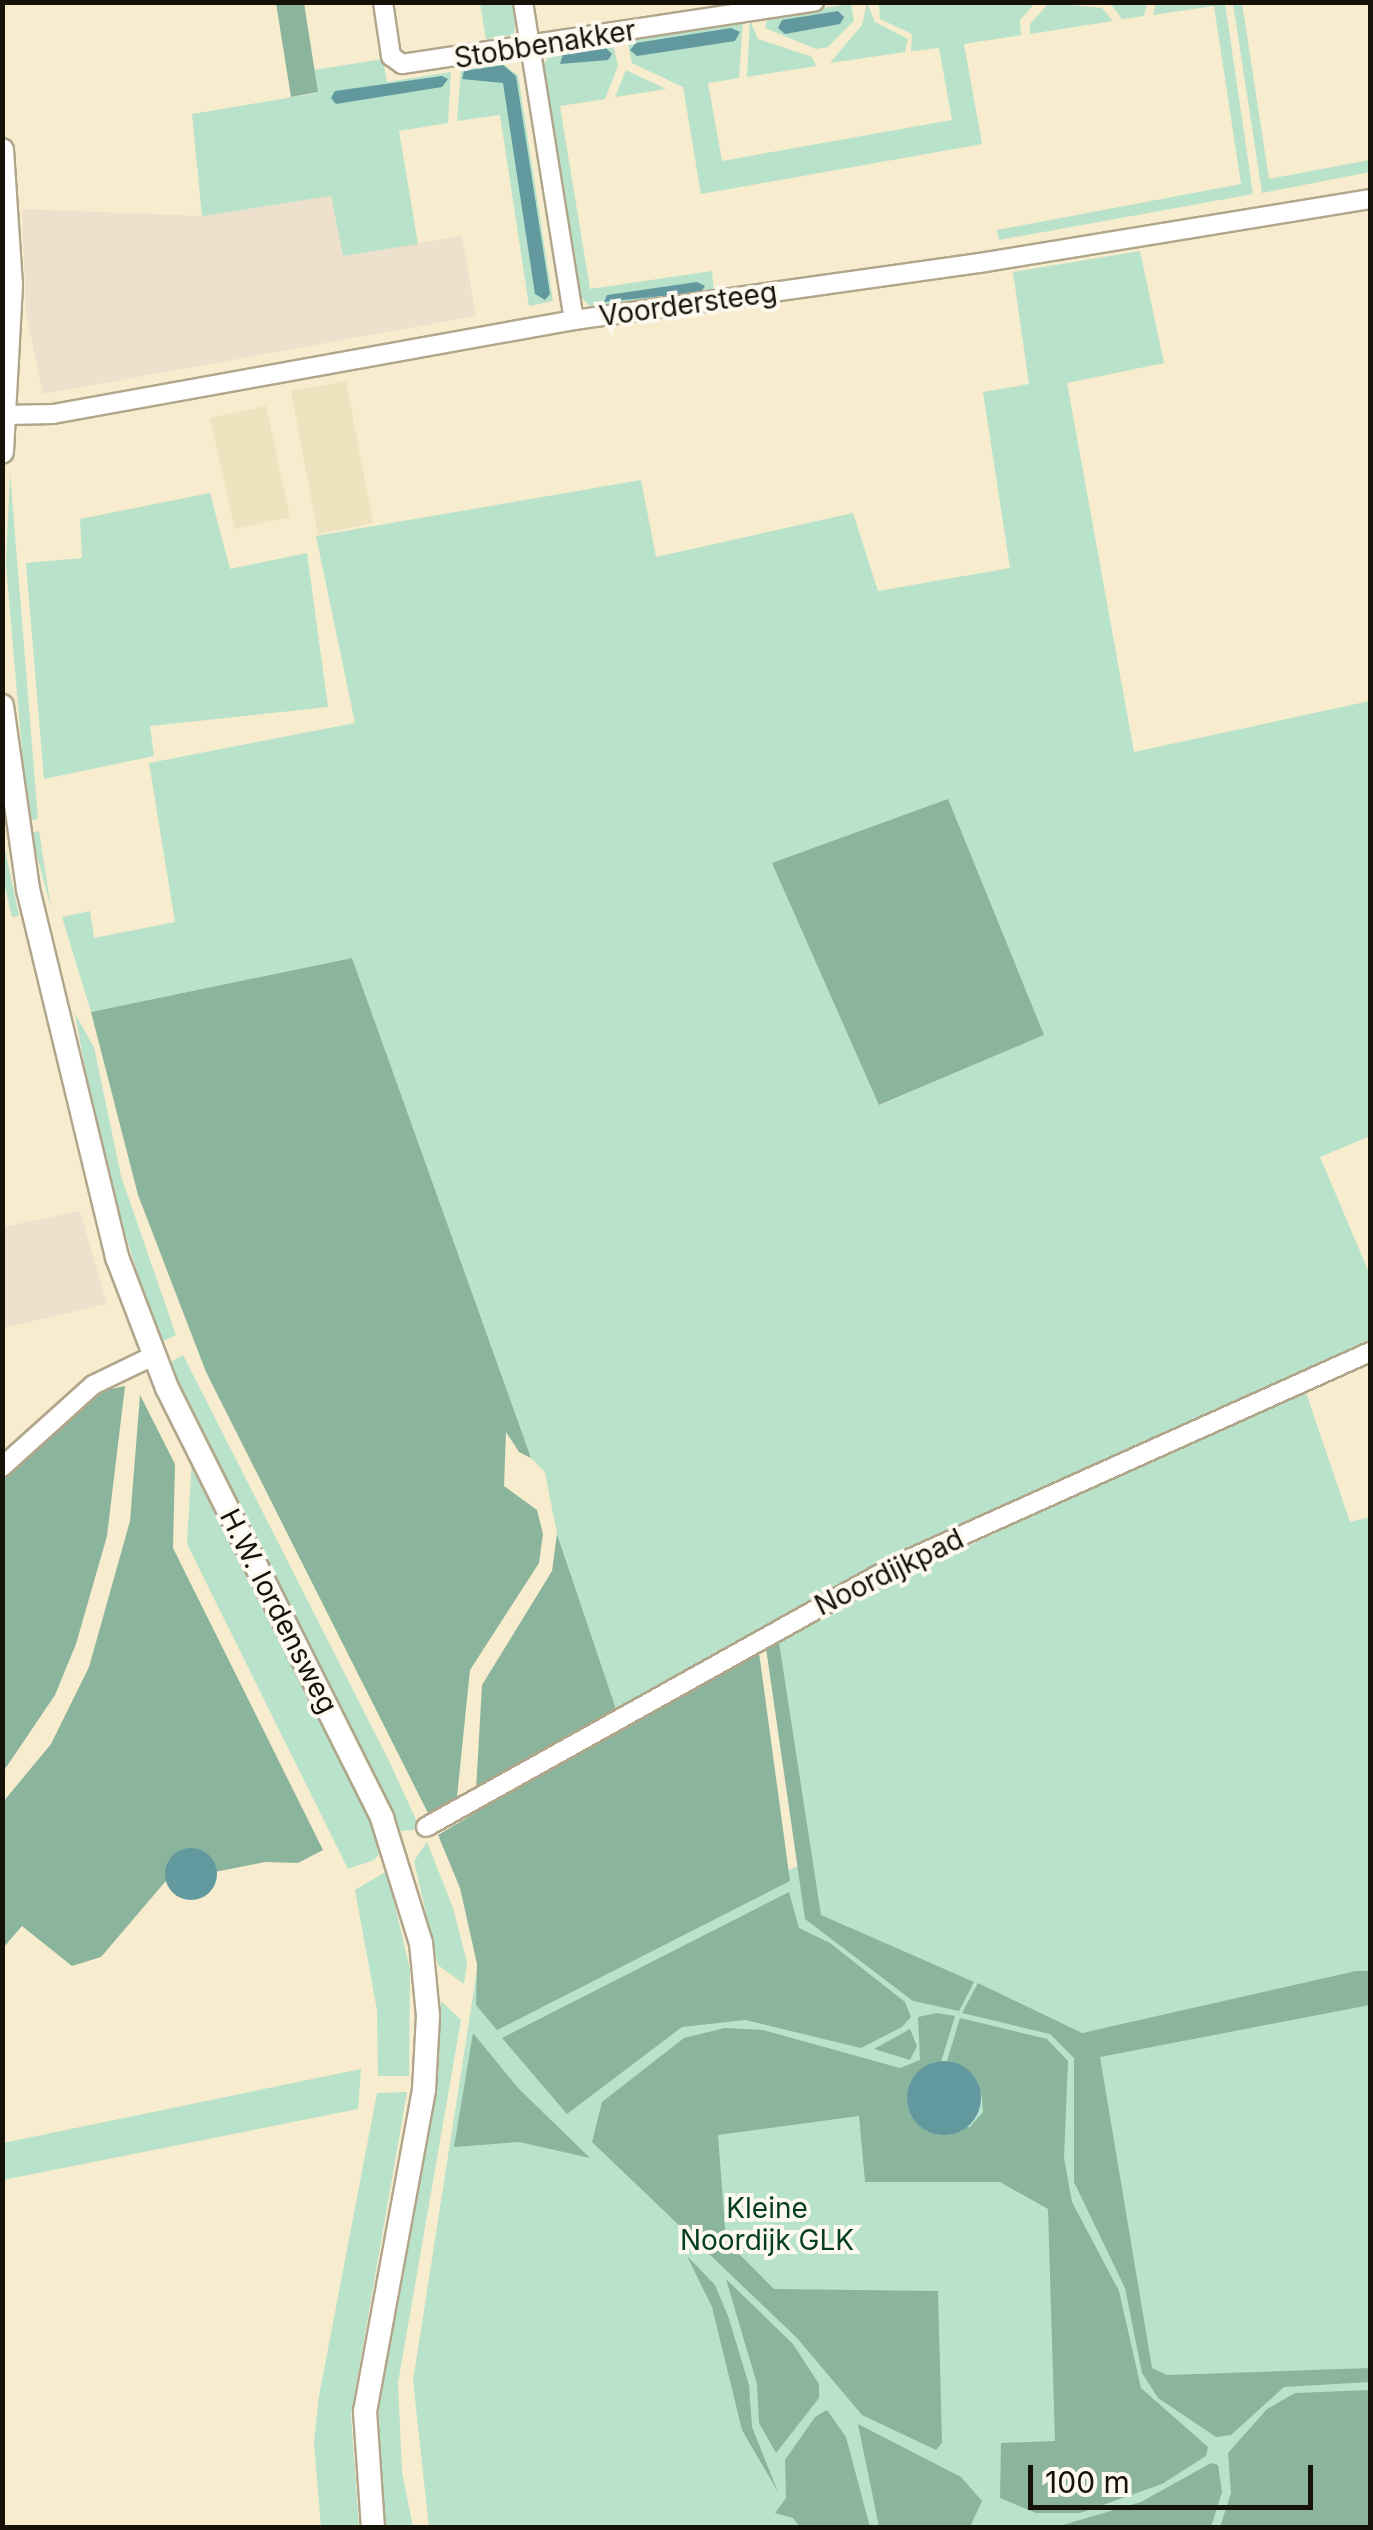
<!DOCTYPE html>
<html>
<head>
<meta charset="utf-8">
<style>
  body { margin:0 }
  #map { position:relative; width:1373px; height:2530px; overflow:hidden; background:#f7ecce; font-family:Inter,sans-serif }
  div>[style] { position:absolute }
  [style*='--x'] { left:calc(var(--x)*1px); top:calc(var(--y)*1px); width:calc(var(--w)*1px); rotate:calc(var(--a)*1deg) }
  .commercial>* { inset:0; background:#ede1cd }
  .green>* { inset:0; background:#b8e2c9 }
  .forest>* { inset:0; background:#8ab59c }
  .sand>* { inset:0; background:#ede3be }
  .water>* { inset:0; background:#61999f }
  .round { border-radius:50% }
  .roads { filter:drop-shadow(2px 0 #b1a68b) drop-shadow(-2px 0 #b1a68b) drop-shadow(0 2px #b1a68b) drop-shadow(0 -2px #b1a68b) }
  .minor>* { height:18px; margin:-9px; padding:0 9px; transform-origin:9px; border-radius:9px; background:#fff }
  .secondary>* { height:22px; margin:-11px; padding:0 11px; transform-origin:11px; border-radius:11px; background:#fff }
  span { translate:-50% -50%; white-space:nowrap; text-align:center; line-height:1.15; -webkit-text-stroke:8px #fef9ee; paint-order:stroke }
  .street-label { font-size:28px; color:#161208 }
  .park-label { font-size:28px; color:#043e25 }
  .frame { position:absolute; inset:0; border:5px solid #161208; pointer-events:none }
  .scale { position:absolute; left:1028px; top:2465px; width:285px; height:45px; box-sizing:border-box; border:5px solid #161208; border-top:0; padding-left:12px; font-size:30px; line-height:35px; white-space:nowrap; color:#161208; -webkit-text-stroke:8px #fef9ee; paint-order:stroke }
</style>
</head>
<body>
<div id="map">
  <div class="commercial">
    <div style="clip-path:polygon(331px 196px,343px 256px,462px 236px,476px 316px,43px 394px,26px 313px,22px 209px,202px 216px)"></div>
    <div style="clip-path:polygon(80px 1211px,107px 1304px,3px 1328px,3px 1227px)"></div>
  </div>
  <div class="green">
    <div style="clip-path:polygon(480px 3px,516px 3px,514px 35px,486px 39px)"></div>
    <div style="clip-path:polygon(867px 3px,875px 22px,908px 39px,905px 52px,830px 63px,862px 25px)"></div>
    <div style="clip-path:polygon(1035px 3px,1020px 20px,1021px 35px,964px 44px,982px 144px,701px 194px,683px 87px,632px 63px,627px 41px,743px 21px,739px 78px,708px 83px,722px 161px,952px 120px,939px 48px,911px 51px,912px 34px,880px 19px,879px 5px)"></div>
    <div style="clip-path:polygon(1049px 3px,1102px 8px,1113px 21px,1030px 34px,1030px 24px)"></div>
    <div style="clip-path:polygon(1110px 3px,1147px 3px,1144px 16px,1122px 19px)"></div>
    <div style="clip-path:polygon(1156px 3px,1225px 3px,1253px 194px,999px 240px,997px 230px,1241px 184px,1214px 6px,1153px 15px)"></div>
    <div style="clip-path:polygon(1233px 3px,1242px 3px,1269px 179px,1370px 160px,1370px 172px,1262px 193px)"></div>
    <div style="clip-path:polygon(851px 4px,854px 21px,828px 47px,816px 49px,765px 28px,768px 16px)"></div>
    <div style="clip-path:polygon(750px 20px,758px 39px,812px 57px,816px 66px,747px 77px)"></div>
    <div style="clip-path:polygon(612px 40px,618px 66px,605px 99px,560px 106px,590px 289px,712px 271px,714px 293px,593px 309px,578px 294px,541px 67px,555px 49px)"></div>
    <div style="clip-path:polygon(383px 59px,387px 82px,451px 72px,448px 123px,399px 131px,418px 244px,343px 256px,331px 196px,202px 216px,192px 114px,317px 93px,314px 70px)"></div>
    <div style="clip-path:polygon(503px 64px,518px 75px,553px 301px,529px 306px,500px 115px,457px 121px,461px 70px)"></div>
    <div style="clip-path:polygon(626px 70px,666px 89px,615px 97px)"></div>
    <div style="clip-path:polygon(evenodd,1140px 251px,1164px 363px,1067px 383px,1134px 752px,1370px 701px,1370px 1136px,1320px 1157px,1370px 1275px,1370px 1339px,879px 1567px,616px 1709px,557px 1534px,545px 1472px,531px 1458px,507px 1397px,352px 958px,91px 1012px,62px 917px,90px 911px,94px 938px,175px 922px,149px 763px,355px 723px,316px 536px,641px 480px,656px 557px,853px 513px,878px 591px,1010px 568px,983px 392px,1029px 384px,1013px 272px,1140px 251px,811px 948px,1040px 1027px,1044px 1035px,880px 1105px,811px 948px)"></div>
    <div style="clip-path:polygon(10px 473px,38px 819px,28px 821px,6px 564px)"></div>
    <div style="clip-path:polygon(210px 493px,230px 569px,307px 553px,328px 707px,150px 726px,154px 756px,44px 779px,26px 563px,82px 558px,80px 519px)"></div>
    <div style="clip-path:polygon(39px 831px,51px 908px,31px 833px)"></div>
    <div style="clip-path:polygon(2px 835px,19px 916px,12px 917px,3px 879px)"></div>
    <div style="clip-path:polygon(75px 1014px,94px 1047px,121px 1176px,176px 1335px,159px 1343px,101px 1155px)"></div>
    <div style="clip-path:polygon(183px 1355px,389px 1761px,419px 1826px,413px 1830px,400px 1831px,166px 1365px)"></div>
    <div style="clip-path:polygon(1304px 1387px,1350px 1522px,1370px 1517px,1370px 1971px,1081px 2033px,936px 1967px,1095px 2041px,1370px 1982px,1370px 2527px,429px 2527px,413px 2381px,477px 1970px,551px 1994px,805px 1862px,778px 1636px)"></div>
    <div style="clip-path:polygon(192px 1459px,374px 1826px,382px 1851px,374px 1860px,348px 1869px,187px 1544px)"></div>
    <div style="clip-path:polygon(427px 1842px,453px 1908px,467px 1962px,464px 1984px,438px 1965px,414px 1861px)"></div>
    <div style="clip-path:polygon(387px 1871px,410px 1970px,409px 2076px,378px 2076px,377px 2010px,355px 1890px)"></div>
    <div style="clip-path:polygon(441px 2001px,461px 2020px,398px 2383px,402px 2472px,413px 2527px,387px 2528px,380px 2500px,379px 2401px,433px 2099px)"></div>
    <div style="clip-path:polygon(361px 2069px,358px 2109px,3px 2180px,3px 2143px)"></div>
    <div style="clip-path:polygon(407px 2092px,351px 2415px,359px 2527px,321px 2527px,314px 2442px,319px 2396px,377px 2093px)"></div>
  </div>
  <div class="forest">
    <div style="clip-path:polygon(276px 3px,304px 3px,318px 92px,291px 97px)"></div>
    <div style="clip-path:polygon(948px 799px,1044px 1035px,879px 1105px,772px 863px)"></div>
    <div style="clip-path:polygon(352px 958px,531px 1458px,519px 1452px,506px 1432px,504px 1486px,537px 1510px,543px 1534px,539px 1563px,470px 1670px,457px 1797px,431px 1819px,206px 1372px,138px 1195px,91px 1012px)"></div>
    <div style="clip-path:polygon(125px 1386px,107px 1536px,76px 1644px,55px 1695px,3px 1772px,3px 1477px,95px 1392px)"></div>
    <div style="clip-path:polygon(140px 1395px,175px 1464px,173px 1548px,323px 1850px,298px 1863px,265px 1862px,165px 1882px,101px 1957px,72px 1966px,22px 1926px,3px 1948px,3px 1802px,51px 1744px,89px 1667px,130px 1521px)"></div>
    <div style="clip-path:polygon(557px 1534px,616px 1709px,476px 1790px,482px 1685px,552px 1571px)"></div>
    <div style="clip-path:polygon(778px 1636px,821px 1915px,974px 1982px,959px 2011px,913px 2001px,805px 1919px,765px 1641px)"></div>
    <div style="clip-path:polygon(758px 1645px,790px 1881px,497px 2030px,476px 2005px,477px 1964px,460px 1888px,438px 1835px)"></div>
    <div style="clip-path:polygon(789px 1892px,799px 1928px,830px 1943px,905px 2002px,911px 2017px,902px 2027px,861px 2048px,745px 2020px,682px 2027px,567px 2114px,502px 2038px)"></div>
    <div style="clip-path:polygon(1356px 1971px,1370px 1971px,1370px 2005px,1100px 2057px,1152px 2368px,1167px 2375px,1370px 2368px,1370px 2382px,1284px 2387px,1231px 2435px,1216px 2437px,1158px 2398px,1142px 2373px,1125px 2288px,1074px 2182px,1074px 2058px,1050px 2034px,962px 2013px,978px 1983px,1082px 2033px)"></div>
    <div style="clip-path:polygon(937px 2013px,955px 2016px,941px 2062px,931px 2063px,969px 2128px,983px 2112px,982px 2097px,973px 2075px,947px 2061px,960px 2018px,1047px 2039px,1068px 2061px,1064px 2158px,1072px 2202px,1119px 2291px,1141px 2388px,1208px 2447px,1206px 2456px,1162px 2484px,1080px 2513px,1036px 2513px,1000px 2498px,1001px 2443px,1055px 2441px,1048px 2209px,1000px 2182px,865px 2182px,859px 2116px,718px 2135px,726px 2241px,774px 2289px,938px 2291px,942px 2443px,936px 2450px,862px 2415px,797px 2338px,592px 2142px,602px 2102px,684px 2038px,725px 2028px,763px 2030px,900px 2068px,920px 2060px,918px 2017px)"></div>
    <div style="clip-path:polygon(910px 2029px,917px 2046px,910px 2060px,874px 2049px)"></div>
    <div style="clip-path:polygon(473px 2033px,518px 2088px,590px 2158px,519px 2142px,454px 2147px)"></div>
    <div style="clip-path:polygon(687px 2256px,715px 2285px,728px 2316px,749px 2385px,752px 2427px,778px 2492px,742px 2430px,712px 2307px)"></div>
    <div style="clip-path:polygon(726px 2279px,793px 2344px,819px 2384px,819px 2398px,776px 2453px,759px 2423px,757px 2384px)"></div>
    <div style="clip-path:polygon(1370px 2390px,1370px 2527px,1220px 2527px,1231px 2493px,1228px 2453px,1267px 2409px,1295px 2393px)"></div>
    <div style="clip-path:polygon(827px 2410px,846px 2437px,870px 2527px,800px 2527px,793px 2518px,775px 2513px,786px 2498px,785px 2460px,815px 2417px)"></div>
    <div style="clip-path:polygon(858px 2424px,961px 2477px,982px 2501px,970px 2527px,879px 2527px)"></div>
    <div style="clip-path:polygon(1211px 2463px,1218px 2465px,1222px 2492px,1211px 2527px,1056px 2527px,1141px 2502px)"></div>
  </div>
  <div class="sand">
    <div style="clip-path:polygon(346px 381px,373px 523px,318px 534px,291px 391px)"></div>
    <div style="clip-path:polygon(266px 406px,290px 517px,235px 529px,210px 418px)"></div>
  </div>
  <div class="water">
    <div style="clip-path:polygon(838px 11px,844px 17px,840px 24px,785px 34px,778px 28px,782px 20px)"></div>
    <div style="clip-path:polygon(731px 28px,740px 32px,735px 41px,637px 56px,630px 50px,636px 43px)"></div>
    <div style="clip-path:polygon(606px 48px,612px 54px,608px 60px,560px 64px,563px 54px)"></div>
    <div style="clip-path:polygon(503px 65px,516px 76px,550px 294px,545px 300px,535px 294px,503px 83px,462px 79px,464px 71px)"></div>
    <div style="clip-path:polygon(442px 76px,448px 79px,442px 87px,336px 104px,331px 98px,335px 91px)"></div>
    <div style="clip-path:polygon(697px 282px,705px 286px,701px 292px,604px 302px,607px 295px)"></div>
    <div class="round" style="left:165px;top:1848px;width:52px;height:52px"></div>
    <div class="round" style="left:907px;top:2061px;width:74px;height:74px"></div>
  </div>
  <div class="roads">
    <div class="minor">
      <div style="--x:383;--y:2;--w:55;--a:81.6"></div>
      <div style="--x:391;--y:56;--w:14;--a:36"></div>
      <div style="--x:402;--y:64;--w:417;--a:-8.6"></div>
      <div style="--x:523;--y:2;--w:322;--a:80.9"></div>
      <div style="--x:6;--y:415;--w:47;--a:-1.2"></div>
      <div style="--x:53;--y:414;--w:529;--a:-10.23"></div>
      <div style="--x:574;--y:320;--w:410;--a:-8"></div>
      <div style="--x:980;--y:263;--w:395;--a:-9.3"></div>
      <div style="--x:2;--y:1467;--w:122;--a:-42"></div>
      <div style="--x:93;--y:1385;--w:67;--a:-25.8"></div>
      <div style="--x:426;--y:1827;--w:538;--a:-29.14"></div>
      <div style="--x:896;--y:1565;--w:520;--a:-24.2"></div>
    </div>
    <div class="secondary">
      <div style="--x:2;--y:150;--w:135;--a:86.2"></div>
      <div style="--x:11;--y:285;--w:167;--a:93.1"></div>
      <div style="--x:2;--y:706;--w:185;--a:81.9"></div>
      <div style="--x:28;--y:889;--w:379;--a:76.4"></div>
      <div style="--x:117;--y:1257;--w:140;--a:69.1"></div>
      <div style="--x:167;--y:1388;--w:481;--a:63.4"></div>
      <div style="--x:382;--y:1818;--w:131;--a:72.7"></div>
      <div style="--x:421;--y:1943;--w:73;--a:84.5"></div>
      <div style="--x:428;--y:2016;--w:74;--a:93.1"></div>
      <div style="--x:424;--y:2090;--w:326;--a:100.4"></div>
      <div style="--x:365;--y:2411;--w:117;--a:86.1"></div>
    </div>
  </div>
  <div class="street-label">
    <span style="left:545px;top:44px;rotate:-9deg">Stobbenakker</span>
    <span style="left:688px;top:304px;rotate:-8deg">Voordersteeg</span>
    <span style="left:889px;top:1572px;rotate:-26deg">Noordijkpad</span>
    <span style="left:279px;top:1611px;rotate:63deg">H.W. Iordensweg</span>
  </div>
  <div class="park-label">
    <span style="left:767px;top:2224px">Kleine<br>Noordijk GLK</span>
  </div>
  <div class="frame"></div>
  <div class="scale">100 m</div>
</div>
</body>
</html>
